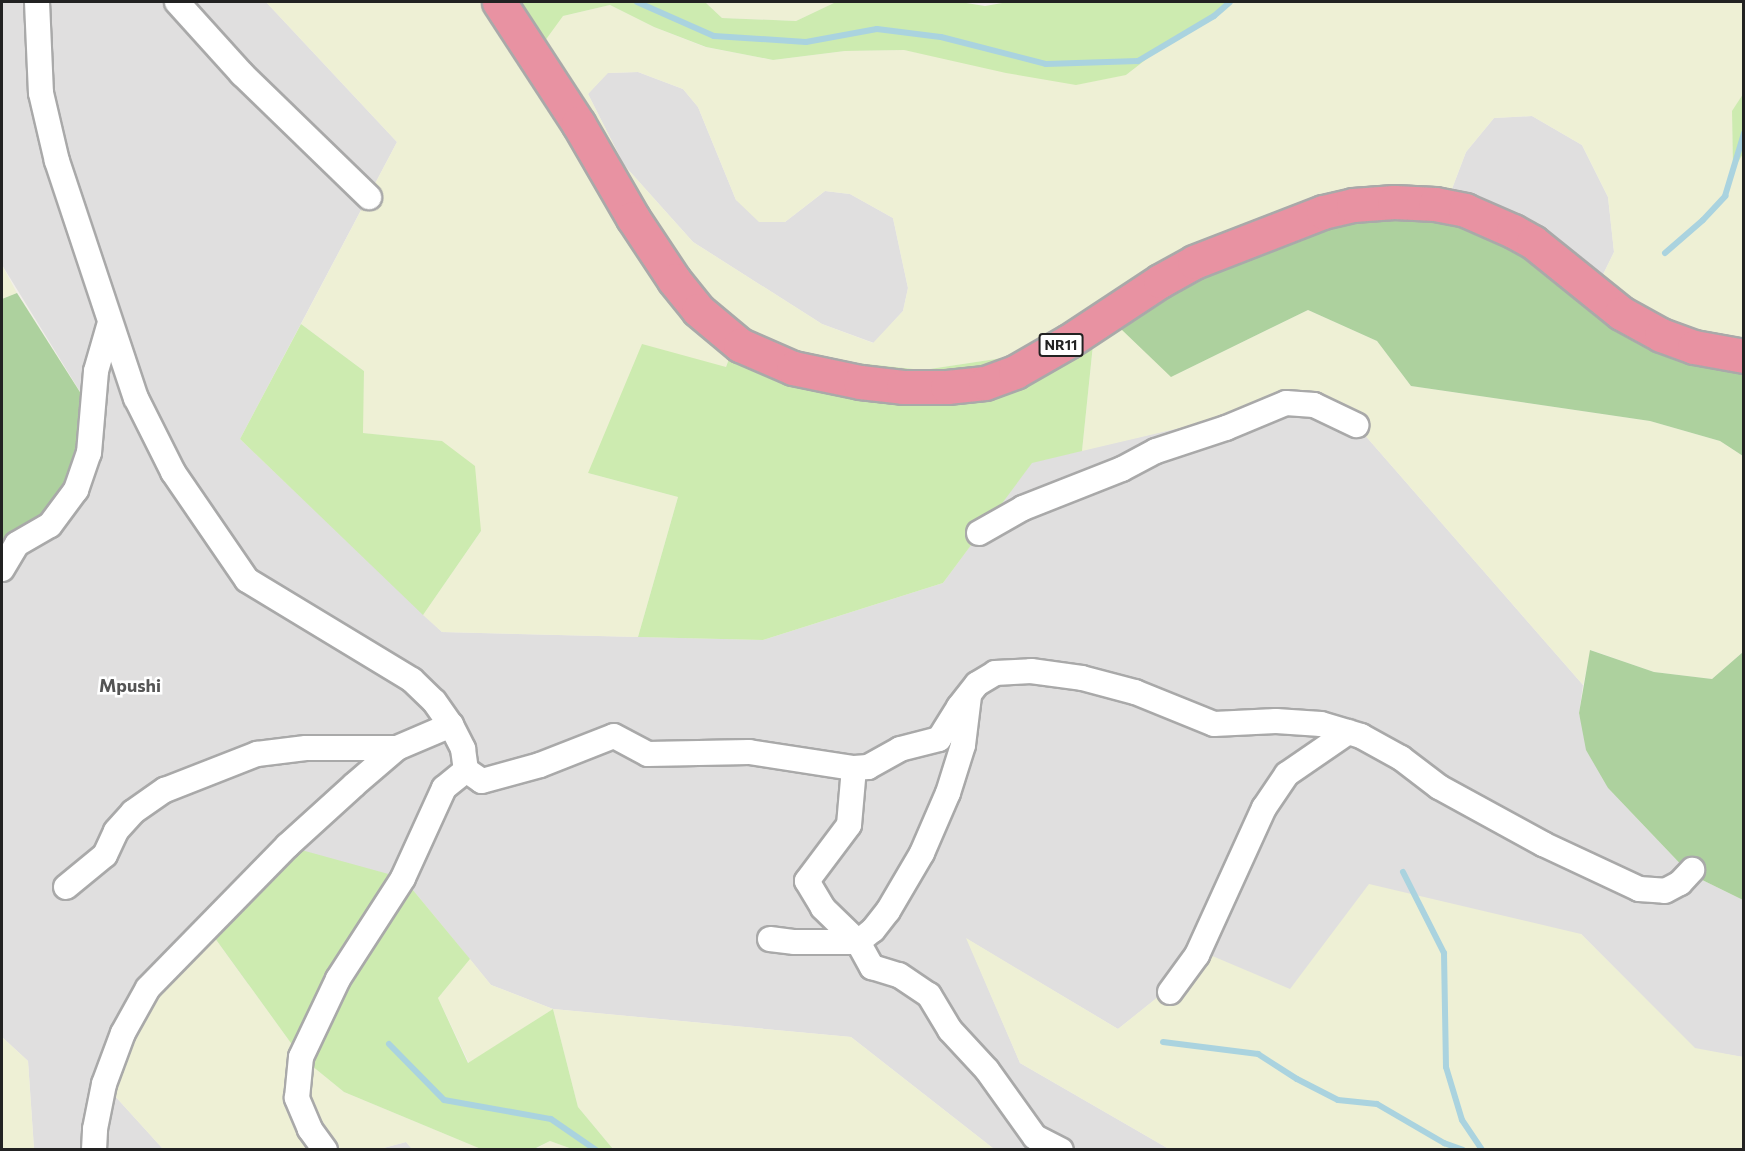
<!DOCTYPE html>
<html>
<head>
<meta charset="utf-8">
<style>
  body { margin:0 }
  #map { position:relative; width:1745px; height:1151px; overflow:hidden; background:#f2efe9; font-family:Commissioner,sans-serif }
  div>[style] { position:absolute }
  [style*='--x'] { left:calc(var(--x)*1px); top:calc(var(--y)*1px); width:calc(var(--w)*1px); rotate:calc(var(--a)*1deg) }
  .residential>* { inset:0; background:#e0dfdf }
  .farmland>* { inset:0; background:#eef0d5 }
  .grass>* { inset:0; background:#cdebb0 }
  .forest>* { inset:0; background:#add19e }
  .stream>* { height:6px; margin:-3px; padding:0 3px; transform-origin:3px; border-radius:3px; background:#aad3df }
  .roads { filter:drop-shadow(2px 0 #a9a9a9) drop-shadow(-2px 0 #a9a9a9) drop-shadow(0 2px #a9a9a9) drop-shadow(0 -2px #a9a9a9) }
  .minor>* { height:24px; margin:-12px; padding:0 12px; transform-origin:12px; border-radius:12px; background:#fff }
  .highway>* { height:33px; margin:-16.5px; padding:0 16.5px; transform-origin:16.5px; border-radius:16.5px; background:#e892a2 }
  span { translate:-50% -50%; white-space:nowrap; text-align:center; line-height:1.15; -webkit-text-stroke:5px #fff; paint-order:stroke }
  .shield-label span { padding:2px 4px; background:#fff; border:2px solid; border-radius:4px; -webkit-text-stroke-width:0 }
  .shield-label { font-size:14px; color:#222; font-weight:700 }
  .quarter-label { font-size:18px; color:#555; font-weight:700 }
  .frame { position:absolute; inset:0; border:3px solid #222; pointer-events:none }
</style>
</head>
<body>
<div id="map">
  <div class="residential">
    <div style="clip-path:polygon(2px 2px,266px 2px,397px 142px,240px 439px,442px 632px,763px 640px,943px 583px,1032px 462px,1286px 403px,1356px 425px,1583px 685px,1579px 714px,1608px 788px,1690px 874px,1743px 900px,1743px 1057px,1695px 1049px,1581px 934px,1290px 990px,1210px 956px,1118px 1029px,967px 939px,1020px 1063px,1169px 1149px,994px 1149px,851px 1037px,553px 1009px,491px 985px,403px 878px,104px 1084px,163px 1149px,34px 1149px,28px 1061px,2px 1037px,2px 569px,92px 411px,2px 265px)"></div>
    <div style="clip-path:polygon(638px 72px,683px 89px,698px 107px,736px 200px,785px 222px,825px 191px,850px 194px,893px 218px,908px 288px,903px 311px,874px 343px,822px 324px,693px 242px,624px 165px,588px 94px,607px 73px)"></div>
    <div style="clip-path:polygon(1532px 116px,1582px 145px,1608px 197px,1614px 252px,1597px 287px,1450px 194px,1466px 152px,1494px 118px)"></div>
    <div style="clip-path:polygon(406px 1142px,412px 1149px,376px 1150px)"></div>
  </div>
  <div class="farmland">
    <div style="clip-path:polygon(evenodd,266px 2px,509px 2px,563px 16px,610px 5px,654px 27px,705px 47px,773px 60px,845px 51px,904px 50px,951px 59px,1126px 75px,1166px 44px,1214px 16px,1230px 2px,1743px 2px,1743px 94px,1732px 112px,1733px 169px,1743px 154px,1743px 342px,1697px 334px,1597px 287px,1614px 252px,1608px 197px,1582px 145px,1532px 116px,1494px 118px,1466px 152px,1450px 194px,1171px 377px,1308px 310px,1377px 341px,1411px 386px,1650px 421px,1720px 441px,1743px 456px,1743px 652px,1712px 679px,1654px 672px,1591px 650px,1583px 685px,1356px 425px,1286px 403px,1082px 451px,1097px 307px,1009px 357px,923px 370px,820px 359px,740px 329px,726px 367px,588px 473px,678px 497px,638px 637px,442px 632px,423px 615px,481px 531px,442px 441px,362px 433px,364px 371px,301px 324px,397px 142px,266px 2px,638px 72px,683px 89px,698px 107px,736px 200px,759px 222px,785px 222px,825px 191px,850px 194px,893px 218px,908px 288px,903px 311px,873px 343px,822px 324px,693px 242px,624px 165px,588px 94px,608px 73px,638px 72px)"></div>
    <div style="clip-path:polygon(705px 2px,836px 2px,796px 21px,722px 18px)"></div>
    <div style="clip-path:polygon(2px 265px,17px 293px,2px 299px)"></div>
    <div style="clip-path:polygon(1369px 884px,1581px 934px,1695px 1048px,1743px 1057px,1743px 1149px,1169px 1149px,1020px 1063px,966px 938px,1118px 1029px,1210px 955px,1290px 989px)"></div>
    <div style="clip-path:polygon(207px 927px,301px 1057px,344px 1092px,481px 1149px,412px 1149px,406px 1142px,376px 1150px,163px 1149px,104px 1084px,123px 1033px)"></div>
    <div style="clip-path:polygon(470px 959px,491px 985px,553px 1009px,851px 1037px,994px 1149px,613px 1149px,578px 1107px,553px 1009px,469px 1063px,438px 998px)"></div>
    <div style="clip-path:polygon(2px 1037px,28px 1061px,34px 1149px,2px 1149px)"></div>
    <div style="clip-path:polygon(550px 1141px,572px 1149px,534px 1150px)"></div>
  </div>
  <div class="grass">
    <div style="clip-path:polygon(509px 2px,705px 2px,722px 18px,796px 21px,836px 2px,960px 2px,985px 6px,1008px 2px,1230px 2px,1214px 16px,1166px 44px,1126px 75px,1076px 85px,1006px 73px,904px 50px,845px 51px,773px 60px,706px 47px,654px 27px,610px 5px,563px 16px,539px 49px)"></div>
    <div style="clip-path:polygon(1743px 94px,1743px 154px,1733px 170px,1732px 111px)"></div>
    <div style="clip-path:polygon(1097px 306px,1082px 451px,1032px 463px,943px 583px,763px 640px,638px 637px,678px 497px,588px 473px,642px 344px,726px 367px,740px 329px,820px 359px,923px 370px,1009px 357px)"></div>
    <div style="clip-path:polygon(301px 324px,364px 371px,363px 433px,442px 441px,475px 466px,481px 531px,423px 615px,240px 439px)"></div>
    <div style="clip-path:polygon(287px 846px,403px 878px,470px 959px,438px 998px,468px 1063px,553px 1009px,578px 1107px,613px 1149px,572px 1149px,550px 1141px,534px 1149px,481px 1149px,344px 1092px,301px 1057px,207px 927px)"></div>
  </div>
  <div class="forest">
    <div style="clip-path:polygon(1450px 194px,1628px 311px,1697px 334px,1743px 342px,1743px 456px,1720px 441px,1650px 421px,1411px 386px,1377px 341px,1308px 310px,1171px 377px,1097px 306px,1175px 265px)"></div>
    <div style="clip-path:polygon(17px 293px,92px 411px,76px 490px,2px 569px,2px 299px)"></div>
    <div style="clip-path:polygon(1590px 650px,1654px 672px,1712px 679px,1743px 652px,1743px 900px,1690px 874px,1608px 788px,1586px 750px,1579px 713px)"></div>
  </div>
  <div class="stream">
    <div style="--x:637;--y:2;--w:84;--a:23.8"></div>
    <div style="--x:714;--y:36;--w:92;--a:3.7"></div>
    <div style="--x:806;--y:42;--w:72;--a:-10.4"></div>
    <div style="--x:877;--y:29;--w:64;--a:7.1"></div>
    <div style="--x:941;--y:37;--w:108;--a:14.4"></div>
    <div style="--x:1046;--y:64;--w:92;--a:-1.9"></div>
    <div style="--x:1138;--y:61;--w:88;--a:-30.6"></div>
    <div style="--x:1214;--y:16;--w:21;--a:-41"></div>
    <div style="--x:1665;--y:253;--w:50;--a:-41"></div>
    <div style="--x:1703;--y:220;--w:33;--a:-47"></div>
    <div style="--x:1725;--y:196;--w:66;--a:-73.2"></div>
    <div style="--x:1403;--y:872;--w:91;--a:63.2"></div>
    <div style="--x:1444;--y:953;--w:114;--a:89"></div>
    <div style="--x:1446;--y:1067;--w:55;--a:73.2"></div>
    <div style="--x:1462;--y:1120;--w:36;--a:56"></div>
    <div style="--x:1163;--y:1042;--w:96;--a:7.2"></div>
    <div style="--x:1258;--y:1054;--w:46;--a:32.7"></div>
    <div style="--x:1297;--y:1079;--w:46;--a:27.1"></div>
    <div style="--x:1338;--y:1100;--w:39;--a:6"></div>
    <div style="--x:1377;--y:1104;--w:78;--a:30.2"></div>
    <div style="--x:1444;--y:1143;--w:20;--a:20"></div>
    <div style="--x:389;--y:1044;--w:78;--a:45.5"></div>
    <div style="--x:444;--y:1100;--w:109;--a:10.1"></div>
    <div style="--x:551;--y:1119;--w:55;--a:34.6"></div>
  </div>
  <div class="roads">
    <div class="minor">
      <div style="--x:37;--y:2;--w:91;--a:87.5"></div>
      <div style="--x:41;--y:93;--w:70;--a:76.8"></div>
      <div style="--x:57;--y:161;--w:250;--a:71.6"></div>
      <div style="--x:136;--y:398;--w:83;--a:63.4"></div>
      <div style="--x:173;--y:472;--w:131;--a:55.6"></div>
      <div style="--x:247;--y:580;--w:193;--a:31.2"></div>
      <div style="--x:412;--y:680;--w:30;--a:44"></div>
      <div style="--x:434;--y:701;--w:29;--a:55"></div>
      <div style="--x:451;--y:725;--w:27;--a:63"></div>
      <div style="--x:463;--y:749;--w:21;--a:82"></div>
      <div style="--x:466;--y:770;--w:19;--a:35"></div>
      <div style="--x:482;--y:781;--w:60;--a:-15.4"></div>
      <div style="--x:540;--y:765;--w:79;--a:-21.4"></div>
      <div style="--x:614;--y:736;--w:38;--a:28"></div>
      <div style="--x:648;--y:754;--w:101;--a:-1.1"></div>
      <div style="--x:749;--y:752;--w:106;--a:8.7"></div>
      <div style="--x:854;--y:768;--w:14;--a:-4"></div>
      <div style="--x:868;--y:767;--w:37;--a:-29"></div>
      <div style="--x:900;--y:749;--w:40;--a:-14.4"></div>
      <div style="--x:939;--y:739;--w:38;--a:-58"></div>
      <div style="--x:959;--y:707;--w:29;--a:-52"></div>
      <div style="--x:977;--y:684;--w:21;--a:-31"></div>
      <div style="--x:995;--y:673;--w:36;--a:-3"></div>
      <div style="--x:1031;--y:671;--w:51;--a:7.8"></div>
      <div style="--x:1082;--y:678;--w:55;--a:14.8"></div>
      <div style="--x:1135;--y:692;--w:85;--a:22.1"></div>
      <div style="--x:1214;--y:724;--w:62;--a:-2.8"></div>
      <div style="--x:1276;--y:721;--w:45;--a:3.8"></div>
      <div style="--x:1321;--y:724;--w:42;--a:16.7"></div>
      <div style="--x:1361;--y:736;--w:46;--a:28.8"></div>
      <div style="--x:1401;--y:758;--w:48;--a:37.3"></div>
      <div style="--x:1439;--y:787;--w:119;--a:28.7"></div>
      <div style="--x:1543;--y:844;--w:106;--a:25.1"></div>
      <div style="--x:1639;--y:889;--w:26;--a:4"></div>
      <div style="--x:1665;--y:891;--w:17;--a:-28"></div>
      <div style="--x:1680;--y:883;--w:18;--a:-47"></div>
      <div style="--x:177;--y:2;--w:97;--a:47.9"></div>
      <div style="--x:242;--y:74;--w:177;--a:44.1"></div>
      <div style="--x:979;--y:533;--w:51;--a:-29.6"></div>
      <div style="--x:1023;--y:508;--w:106;--a:-21.5"></div>
      <div style="--x:1122;--y:469;--w:38;--a:-28"></div>
      <div style="--x:1156;--y:451;--w:74;--a:-18.2"></div>
      <div style="--x:1226;--y:428;--w:65;--a:-22.6"></div>
      <div style="--x:1286;--y:403;--w:28;--a:4"></div>
      <div style="--x:1314;--y:405;--w:47;--a:25.5"></div>
      <div style="--x:2;--y:569;--w:29;--a:-59"></div>
      <div style="--x:17;--y:544;--w:38;--a:-30"></div>
      <div style="--x:50;--y:525;--w:44;--a:-53.4"></div>
      <div style="--x:76;--y:490;--w:39;--a:-71"></div>
      <div style="--x:89;--y:453;--w:82;--a:-85.1"></div>
      <div style="--x:96;--y:371;--w:47;--a:-73.9"></div>
      <div style="--x:854;--y:768;--w:57;--a:95"></div>
      <div style="--x:849;--y:825;--w:70;--a:126.9"></div>
      <div style="--x:807;--y:881;--w:31;--a:59"></div>
      <div style="--x:823;--y:908;--w:49;--a:44.2"></div>
      <div style="--x:858;--y:942;--w:29;--a:61"></div>
      <div style="--x:872;--y:967;--w:28;--a:17"></div>
      <div style="--x:899;--y:975;--w:36;--a:34"></div>
      <div style="--x:929;--y:995;--w:41;--a:59"></div>
      <div style="--x:950;--y:1030;--w:54;--a:47.2"></div>
      <div style="--x:987;--y:1070;--w:82;--a:54.4"></div>
      <div style="--x:1035;--y:1137;--w:29;--a:27"></div>
      <div style="--x:66;--y:887;--w:50;--a:-39.4"></div>
      <div style="--x:105;--y:855;--w:26;--a:-65"></div>
      <div style="--x:116;--y:831;--w:25;--a:-48"></div>
      <div style="--x:133;--y:812;--w:39;--a:-35"></div>
      <div style="--x:165;--y:790;--w:99;--a:-21.4"></div>
      <div style="--x:257;--y:754;--w:49;--a:-7"></div>
      <div style="--x:306;--y:748;--w:91;--a:0"></div>
      <div style="--x:770;--y:939;--w:25;--a:7"></div>
      <div style="--x:795;--y:942;--w:63;--a:0"></div>
      <div style="--x:858;--y:942;--w:19;--a:-39"></div>
      <div style="--x:873;--y:930;--w:24;--a:-52"></div>
      <div style="--x:888;--y:911;--w:67;--a:-59.6"></div>
      <div style="--x:922;--y:853;--w:65;--a:-66.6"></div>
      <div style="--x:948;--y:793;--w:50;--a:-72.6"></div>
      <div style="--x:963;--y:745;--w:49;--a:-83"></div>
      <div style="--x:1170;--y:992;--w:46;--a:-53.9"></div>
      <div style="--x:1197;--y:955;--w:162;--a:-65.5"></div>
      <div style="--x:1264;--y:808;--w:41;--a:-55.9"></div>
      <div style="--x:1287;--y:774;--w:74;--a:-34.5"></div>
      <div style="--x:94;--y:1150;--w:21;--a:-87"></div>
      <div style="--x:95;--y:1129;--w:46;--a:-78.7"></div>
      <div style="--x:104;--y:1084;--w:54;--a:-69.6"></div>
      <div style="--x:123;--y:1033;--w:51;--a:-60.9"></div>
      <div style="--x:148;--y:988;--w:199;--a:-45.6"></div>
      <div style="--x:287;--y:846;--w:91;--a:-42.3"></div>
      <div style="--x:354;--y:785;--w:57;--a:-40.7"></div>
      <div style="--x:397;--y:748;--w:59;--a:-23.1"></div>
      <div style="--x:325;--y:1150;--w:26;--a:-126"></div>
      <div style="--x:310;--y:1129;--w:34;--a:-113"></div>
      <div style="--x:297;--y:1098;--w:41;--a:-84.4"></div>
      <div style="--x:301;--y:1057;--w:86;--a:-64.6"></div>
      <div style="--x:338;--y:979;--w:120;--a:-57.2"></div>
      <div style="--x:403;--y:878;--w:99;--a:-65.5"></div>
      <div style="--x:444;--y:788;--w:28;--a:-39"></div>
    </div>
    <div class="highway">
      <div style="--x:499;--y:2;--w:145;--a:56.9"></div>
      <div style="--x:578;--y:123;--w:110;--a:59.9"></div>
      <div style="--x:633;--y:218;--w:74;--a:56.5"></div>
      <div style="--x:674;--y:280;--w:38;--a:51"></div>
      <div style="--x:698;--y:310;--w:55;--a:39.8"></div>
      <div style="--x:740;--y:345;--w:58;--a:23.5"></div>
      <div style="--x:793;--y:368;--w:68;--a:11.8"></div>
      <div style="--x:860;--y:382;--w:43;--a:6.6"></div>
      <div style="--x:903;--y:387;--w:44;--a:0"></div>
      <div style="--x:947;--y:387;--w:38;--a:-6"></div>
      <div style="--x:985;--y:383;--w:32;--a:-20"></div>
      <div style="--x:1015;--y:372;--w:62;--a:-29.9"></div>
      <div style="--x:1069;--y:341;--w:109;--a:-33.4"></div>
      <div style="--x:1160;--y:281;--w:39;--a:-29"></div>
      <div style="--x:1194;--y:262;--w:138;--a:-21.2"></div>
      <div style="--x:1323;--y:212;--w:31;--a:-13"></div>
      <div style="--x:1353;--y:205;--w:41;--a:-4.2"></div>
      <div style="--x:1394;--y:202;--w:41;--a:2.8"></div>
      <div style="--x:1435;--y:204;--w:31;--a:11"></div>
      <div style="--x:1465;--y:210;--w:52;--a:23.6"></div>
      <div style="--x:1513;--y:231;--w:23;--a:29"></div>
      <div style="--x:1533;--y:242;--w:113;--a:38.9"></div>
      <div style="--x:1621;--y:313;--w:46;--a:28.8"></div>
      <div style="--x:1661;--y:335;--w:35;--a:20"></div>
      <div style="--x:1694;--y:347;--w:51;--a:10.2"></div>
    </div>
  </div>
  <div class="shield-label">
    <span style="left:1061px;top:345px">NR11</span>
  </div>
  <div class="quarter-label">
    <span style="left:130px;top:685px">Mpushi</span>
  </div>
  <div class="frame"></div>
</div>
</body>
</html>
